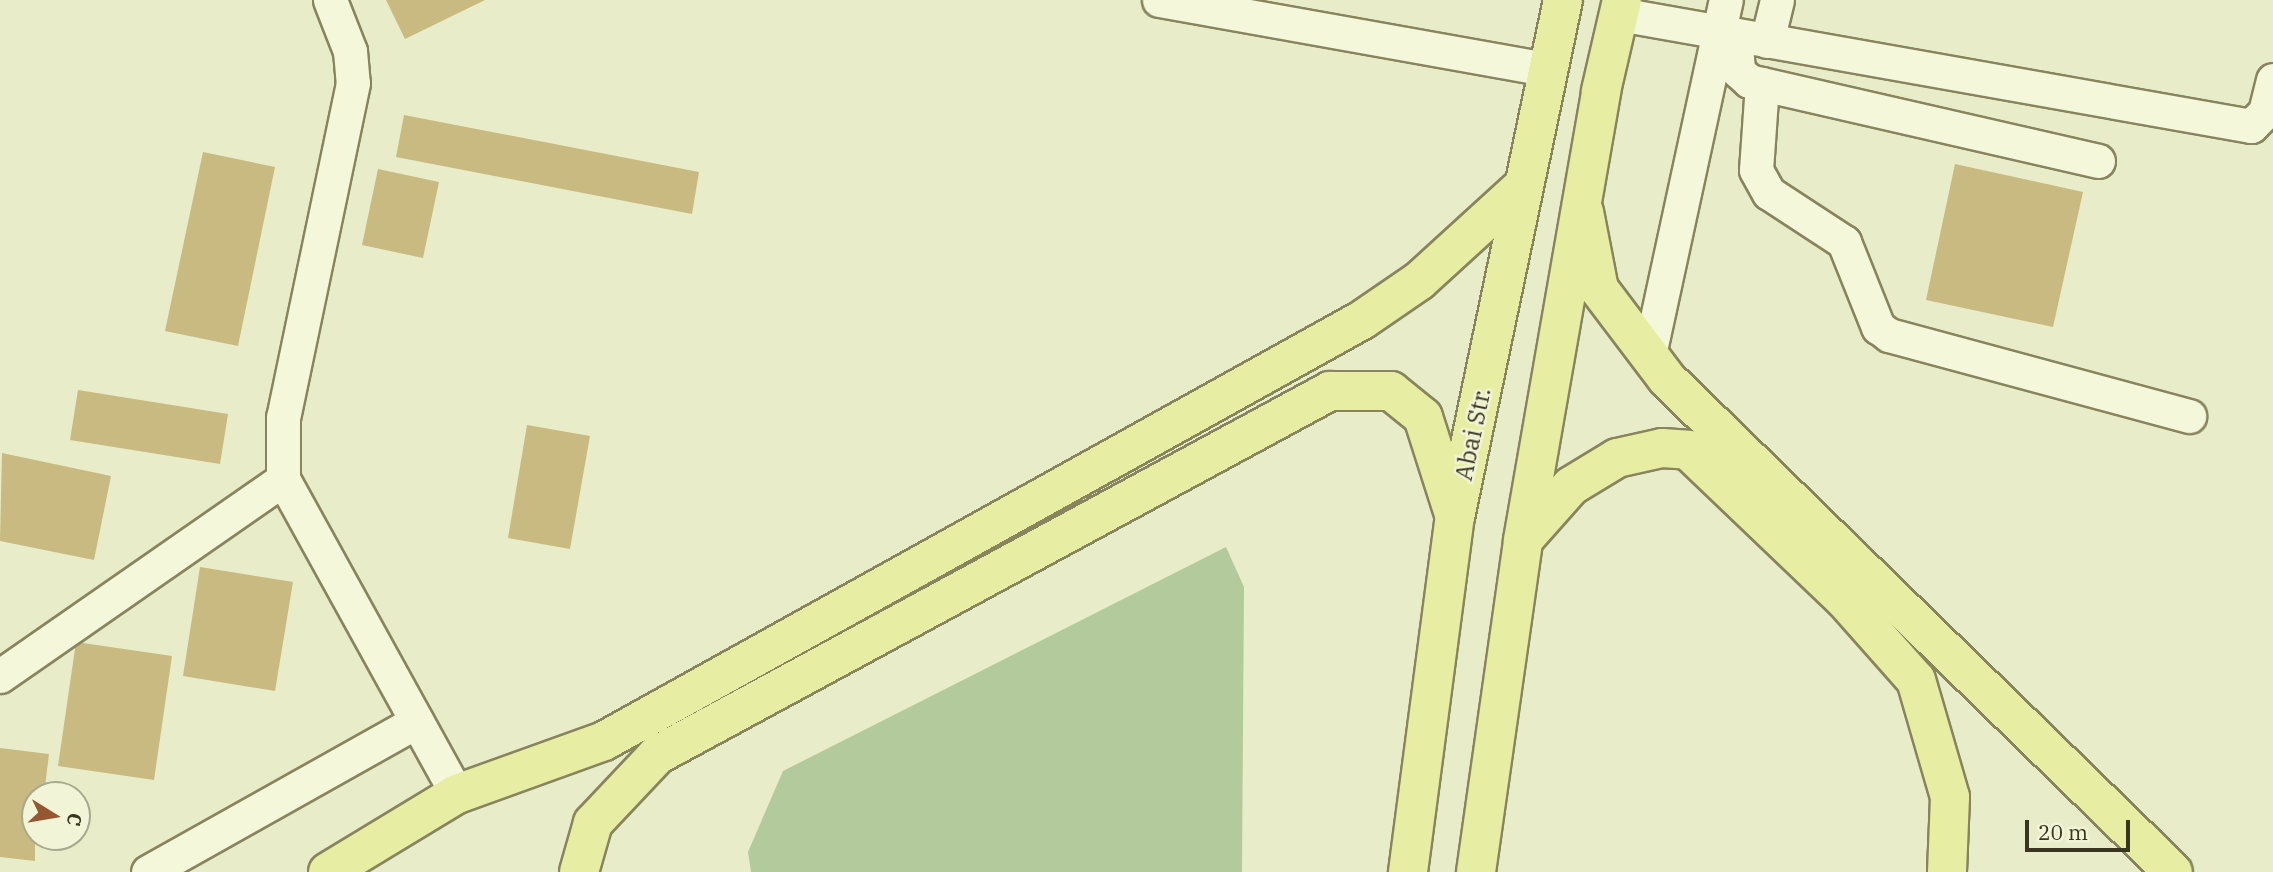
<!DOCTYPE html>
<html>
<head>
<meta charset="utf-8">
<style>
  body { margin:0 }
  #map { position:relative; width:2273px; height:872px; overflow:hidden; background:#e9ecc8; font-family:"IBM Plex Serif",serif }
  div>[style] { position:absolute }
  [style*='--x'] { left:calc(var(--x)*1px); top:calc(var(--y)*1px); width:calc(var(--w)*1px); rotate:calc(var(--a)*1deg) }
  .green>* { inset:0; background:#b3ca9c }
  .building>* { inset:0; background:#c8ba80 }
  .roads { filter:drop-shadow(2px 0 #87845e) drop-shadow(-2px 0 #87845e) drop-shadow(0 2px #87845e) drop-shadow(0 -2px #87845e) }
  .minor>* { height:33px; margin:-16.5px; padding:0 16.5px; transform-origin:16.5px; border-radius:16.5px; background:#f5f7db }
  .major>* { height:38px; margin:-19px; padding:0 19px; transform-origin:19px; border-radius:19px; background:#e7eda2 }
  span { translate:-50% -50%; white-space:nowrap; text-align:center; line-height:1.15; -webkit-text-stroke:5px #f1f4d7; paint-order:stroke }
  .street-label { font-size:24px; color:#393620 }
  .north { position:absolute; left:21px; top:781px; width:70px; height:70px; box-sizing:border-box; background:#f1f4d7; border:2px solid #a7a88e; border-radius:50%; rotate:101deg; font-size:19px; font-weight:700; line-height:28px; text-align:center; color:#393620 }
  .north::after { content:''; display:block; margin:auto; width:24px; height:32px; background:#935731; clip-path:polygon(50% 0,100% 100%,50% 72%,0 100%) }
  .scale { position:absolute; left:2025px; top:820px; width:105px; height:32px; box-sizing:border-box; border:4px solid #393620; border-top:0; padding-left:9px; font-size:21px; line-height:24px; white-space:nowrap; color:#393620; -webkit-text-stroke:5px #f1f4d7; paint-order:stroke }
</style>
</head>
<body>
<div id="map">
  <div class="green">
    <div style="clip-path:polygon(1226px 547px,1244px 587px,1242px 872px,751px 872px,748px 852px,783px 771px)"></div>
  </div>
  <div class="building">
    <div style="clip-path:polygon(386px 0,485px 0,405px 39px)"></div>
    <div style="clip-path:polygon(404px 115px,699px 172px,692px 214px,396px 157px)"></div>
    <div style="clip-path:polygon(203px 152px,275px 167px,238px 346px,165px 331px)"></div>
    <div style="clip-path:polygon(1955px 164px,2083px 192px,2053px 327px,1926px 300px)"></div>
    <div style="clip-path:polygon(378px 169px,439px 182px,423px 258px,362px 245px)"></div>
    <div style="clip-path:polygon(78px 390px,228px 414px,220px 464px,70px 440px)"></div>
    <div style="clip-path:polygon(527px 425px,590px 436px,570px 549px,508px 538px)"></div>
    <div style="clip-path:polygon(2px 453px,111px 476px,94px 560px,0 541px)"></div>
    <div style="clip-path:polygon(200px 567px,293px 582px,275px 691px,183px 676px)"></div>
    <div style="clip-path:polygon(76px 642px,172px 656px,154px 780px,58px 766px)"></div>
    <div style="clip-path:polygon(0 748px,49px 754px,44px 795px,35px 795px,35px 861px,0 857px)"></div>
  </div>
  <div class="roads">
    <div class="minor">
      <div style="--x:330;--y:0;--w:55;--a:68.6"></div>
      <div style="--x:350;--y:51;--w:32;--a:85"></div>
      <div style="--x:353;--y:83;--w:341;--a:101.8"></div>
      <div style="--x:283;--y:417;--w:62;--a:90"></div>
      <div style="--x:283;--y:479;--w:360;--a:61.1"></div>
      <div style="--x:1159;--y:0;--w:395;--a:10.1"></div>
      <div style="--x:1619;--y:14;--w:642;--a:10.05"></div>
      <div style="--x:2251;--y:126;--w:20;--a:-45"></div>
      <div style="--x:2265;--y:112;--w:33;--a:-76"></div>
      <div style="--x:1735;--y:35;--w:36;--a:85"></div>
      <div style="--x:1738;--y:71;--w:15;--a:42"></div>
      <div style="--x:1749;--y:81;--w:358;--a:12.9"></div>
      <div style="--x:1767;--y:41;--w:42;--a:-76.3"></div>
      <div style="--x:1762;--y:84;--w:86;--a:94"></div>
      <div style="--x:1756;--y:170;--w:26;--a:61"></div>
      <div style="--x:1769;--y:193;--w:90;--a:33.2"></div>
      <div style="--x:1844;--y:242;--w:92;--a:68.2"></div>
      <div style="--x:1878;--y:327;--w:14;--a:36"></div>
      <div style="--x:1889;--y:335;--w:311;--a:15.1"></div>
      <div style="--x:1649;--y:355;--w:363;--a:-77.8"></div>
      <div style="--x:0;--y:676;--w:345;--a:-34.8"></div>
      <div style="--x:148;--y:872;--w:308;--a:-29.3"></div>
    </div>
    <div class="major">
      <div style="--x:1584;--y:212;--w:78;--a:79"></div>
      <div style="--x:1599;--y:289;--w:113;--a:52.9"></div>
      <div style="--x:1667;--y:379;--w:706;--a:44.25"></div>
      <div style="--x:1525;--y:538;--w:69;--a:-48.5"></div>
      <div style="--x:1571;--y:486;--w:54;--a:-31.3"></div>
      <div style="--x:1617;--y:458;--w:46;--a:-12.5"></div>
      <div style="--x:1662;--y:448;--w:26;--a:4"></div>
      <div style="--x:1688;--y:450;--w:216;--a:43.7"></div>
      <div style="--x:1844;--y:599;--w:108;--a:48.4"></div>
      <div style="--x:1916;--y:680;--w:122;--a:73.8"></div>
      <div style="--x:1950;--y:797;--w:75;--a:92.3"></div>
      <div style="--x:328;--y:872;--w:151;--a:-31.2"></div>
      <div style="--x:457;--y:794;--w:156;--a:-19.8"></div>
      <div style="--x:604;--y:741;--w:867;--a:-29.05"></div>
      <div style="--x:1362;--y:320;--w:69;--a:-34.4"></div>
      <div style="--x:1419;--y:281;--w:141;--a:-42.4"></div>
      <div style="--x:579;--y:872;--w:51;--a:-74.1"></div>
      <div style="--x:593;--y:823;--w:93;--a:-46.7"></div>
      <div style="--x:657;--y:755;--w:765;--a:-28.41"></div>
      <div style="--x:1330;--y:391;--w:61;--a:0"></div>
      <div style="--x:1391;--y:391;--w:41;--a:39.1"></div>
      <div style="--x:1423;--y:417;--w:105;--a:72.3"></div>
      <div style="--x:1408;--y:872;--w:358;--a:-82.5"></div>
      <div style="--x:1455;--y:517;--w:528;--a:-78.2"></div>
      <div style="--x:1476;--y:872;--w:335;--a:-81.9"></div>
      <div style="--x:1523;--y:540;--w:456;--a:-80.1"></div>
      <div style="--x:1601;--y:91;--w:93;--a:-77"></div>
    </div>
  </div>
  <div class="street-label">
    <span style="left:1473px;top:434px;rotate:-78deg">Abai Str.</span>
  </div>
  <div class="north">С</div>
  <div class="scale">20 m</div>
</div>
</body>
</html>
